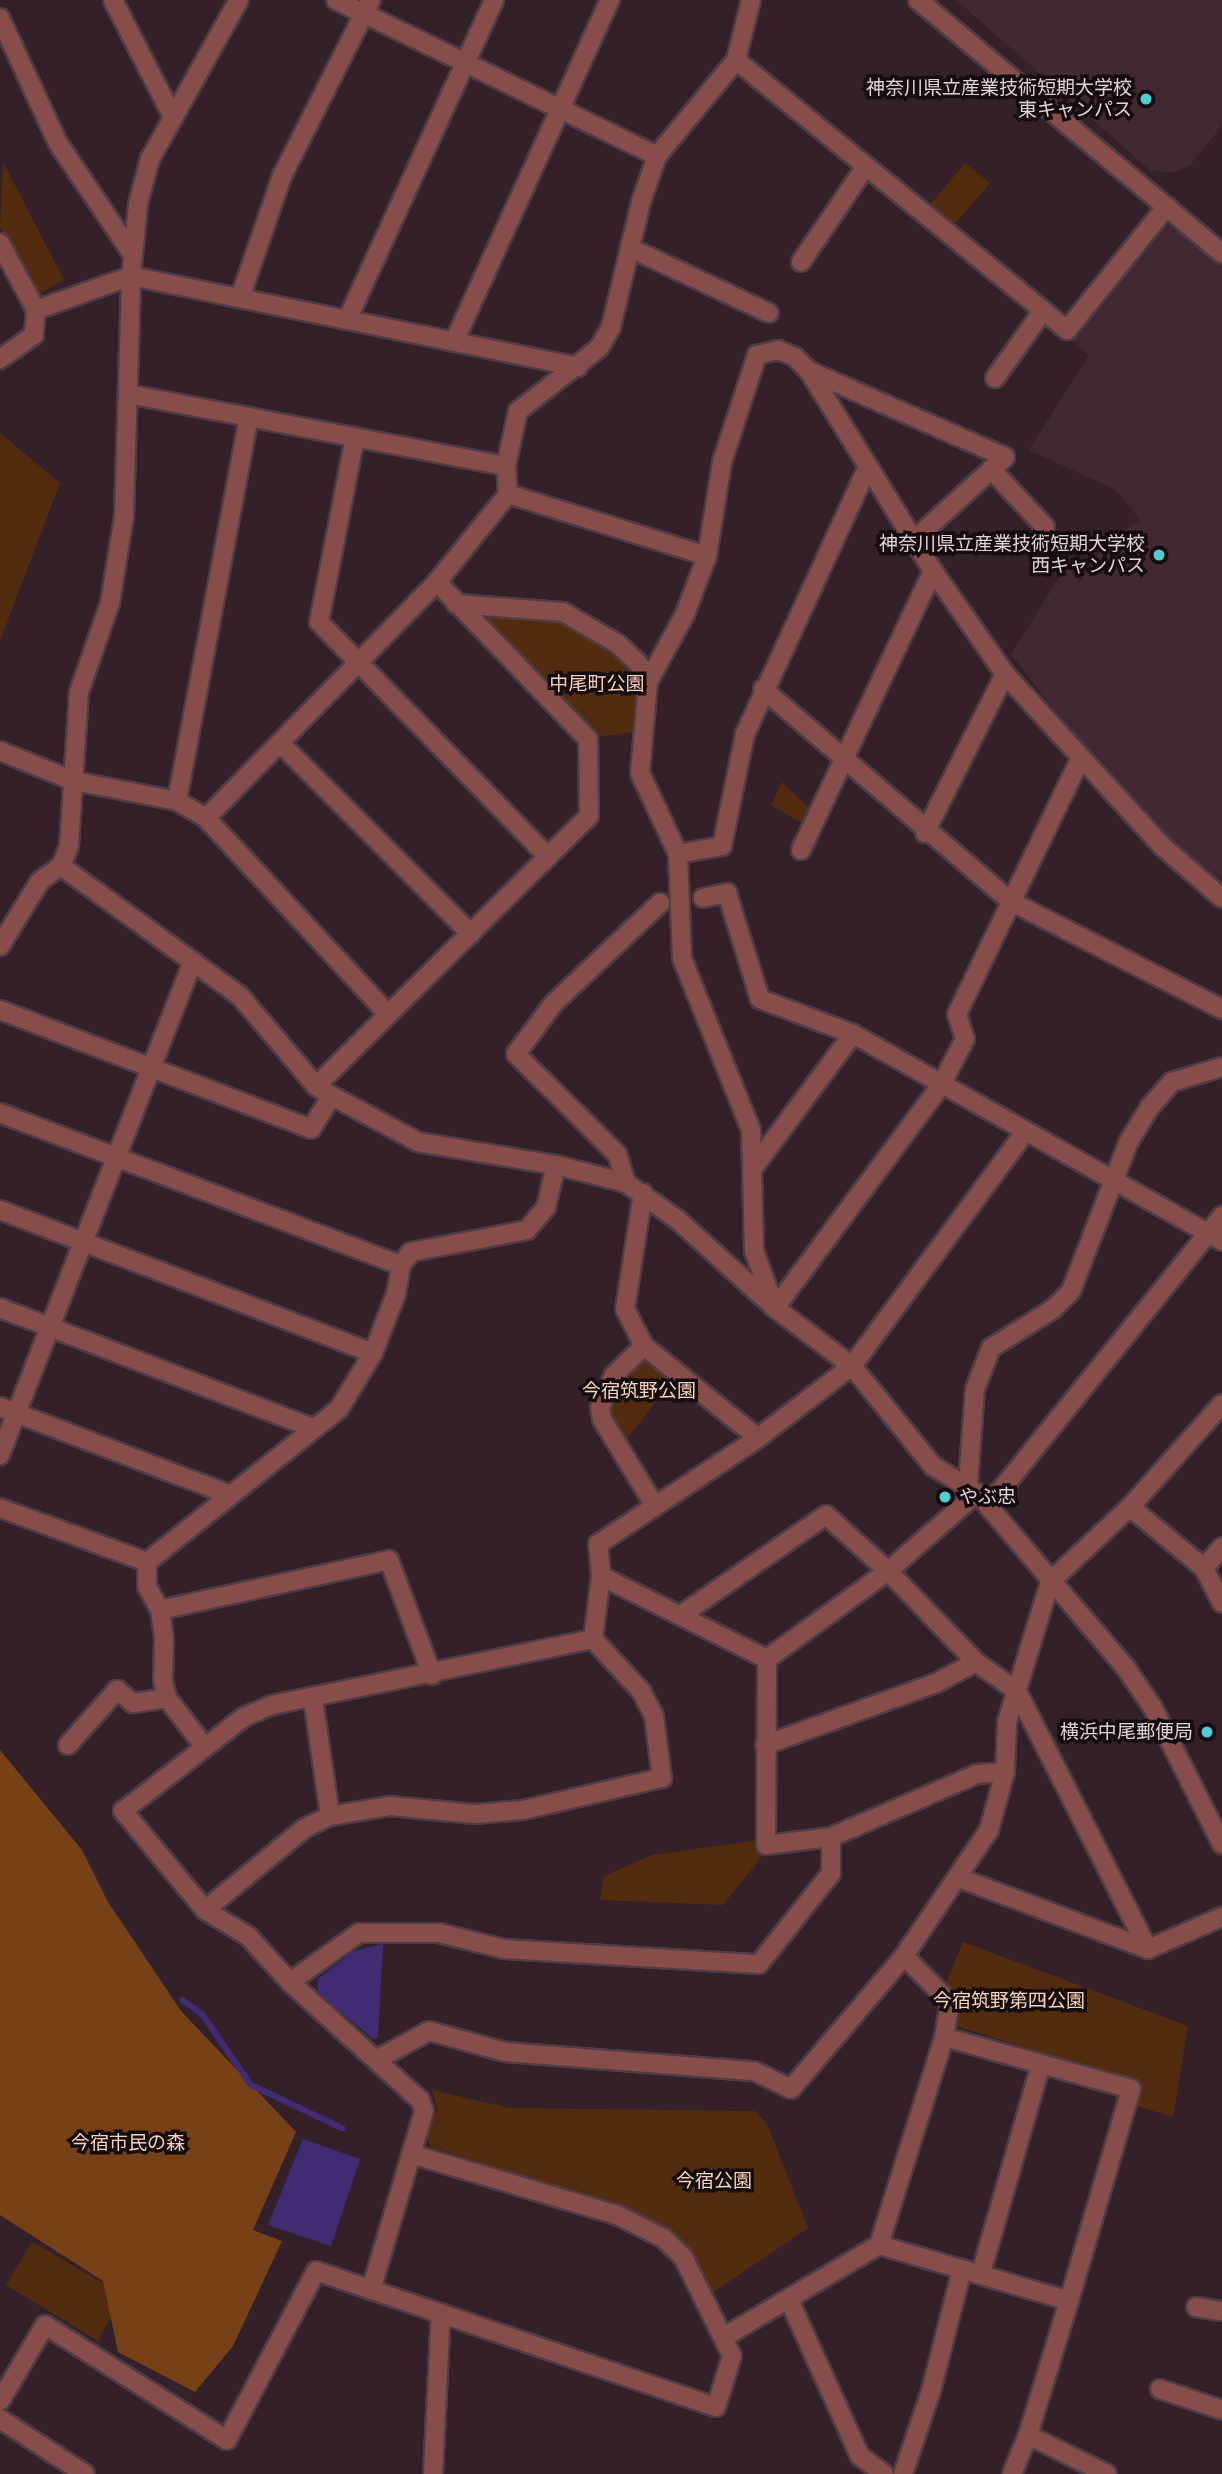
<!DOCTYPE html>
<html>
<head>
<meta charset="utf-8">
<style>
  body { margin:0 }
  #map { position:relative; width:1222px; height:2474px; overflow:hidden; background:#332028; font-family:Mulish,"Noto Sans JP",sans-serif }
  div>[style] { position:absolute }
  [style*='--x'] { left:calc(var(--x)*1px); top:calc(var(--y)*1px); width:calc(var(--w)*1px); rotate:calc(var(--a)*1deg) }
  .built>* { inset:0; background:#422833 }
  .green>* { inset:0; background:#532c0f }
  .forest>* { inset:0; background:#774118 }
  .water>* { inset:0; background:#402c73 }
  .stream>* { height:6px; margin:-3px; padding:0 3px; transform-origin:3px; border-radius:3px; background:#402c73 }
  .roads { filter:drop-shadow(2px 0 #4f3c44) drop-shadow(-2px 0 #4f3c44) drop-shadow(0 2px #4f3c44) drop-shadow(0 -2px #4f3c44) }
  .minor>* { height:18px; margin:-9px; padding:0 9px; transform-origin:9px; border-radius:9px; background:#874d4a }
  .dots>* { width:19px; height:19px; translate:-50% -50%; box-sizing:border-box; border:4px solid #150c10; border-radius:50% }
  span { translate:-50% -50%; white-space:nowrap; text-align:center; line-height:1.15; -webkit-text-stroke:7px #150c10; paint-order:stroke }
  .poi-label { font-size:19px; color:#e0d2d7 }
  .right { translate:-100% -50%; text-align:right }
  .left { translate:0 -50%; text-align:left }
  .park-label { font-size:19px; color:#fbd2b8 }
</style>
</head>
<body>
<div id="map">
  <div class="built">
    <div style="clip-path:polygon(956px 0,1222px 0,1222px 126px,1190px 165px,1176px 172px,1151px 171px)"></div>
    <div style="clip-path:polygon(1173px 224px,1222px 265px,1222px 884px,1186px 860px,1083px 749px,1011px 654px,1067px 565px,1080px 582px,1104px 545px,1140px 520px,1116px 490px,1029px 450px,1089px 355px,1071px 339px,1155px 230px)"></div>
  </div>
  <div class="green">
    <div style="clip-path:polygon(3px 162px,64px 280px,36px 296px,0 227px)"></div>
    <div style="clip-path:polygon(965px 163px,990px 183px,953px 226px,929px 206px)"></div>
    <div style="clip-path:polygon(0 433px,60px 483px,0 641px)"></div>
    <div style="clip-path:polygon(479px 613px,567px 623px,614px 650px,630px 666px,638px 713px,634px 732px,597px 737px)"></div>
    <div style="clip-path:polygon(782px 782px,811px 810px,805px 825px,771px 805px)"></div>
    <div style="clip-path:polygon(642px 1356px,672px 1381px,626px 1440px,607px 1409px,610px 1396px)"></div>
    <div style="clip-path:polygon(759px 1840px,761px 1858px,723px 1905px,600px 1900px,604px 1876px,652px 1855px)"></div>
    <div style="clip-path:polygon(963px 1942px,1188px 2026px,1173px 2117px,1134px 2105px,1140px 2083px,956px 2026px,965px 1997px,946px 1983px)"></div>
    <div style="clip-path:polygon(432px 2090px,510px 2108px,755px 2111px,767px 2124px,808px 2228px,712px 2293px,672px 2237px,653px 2222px,626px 2208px,431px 2147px,427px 2138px,437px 2108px)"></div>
    <div style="clip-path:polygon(32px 2242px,123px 2295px,98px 2341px,6px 2285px)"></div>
  </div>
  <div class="forest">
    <div style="clip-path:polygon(0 1750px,82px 1850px,108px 1902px,181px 2011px,296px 2132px,253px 2230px,282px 2241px,233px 2346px,195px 2392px,118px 2352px,103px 2281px,0 2215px)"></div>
  </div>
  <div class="water">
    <div style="clip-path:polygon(383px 1944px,378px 2038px,372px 2038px,318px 1993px,318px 1979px,354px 1951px)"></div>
    <div style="clip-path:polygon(303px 2139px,360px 2159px,331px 2246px,268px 2225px)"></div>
  </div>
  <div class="stream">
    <div style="--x:182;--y:2000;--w:24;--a:35"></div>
    <div style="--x:202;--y:2014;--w:86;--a:55.4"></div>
    <div style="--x:251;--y:2085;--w:101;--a:25.3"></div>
  </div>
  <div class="roads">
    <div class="minor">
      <div style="--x:113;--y:0;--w:131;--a:62.9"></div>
      <div style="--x:336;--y:0;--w:357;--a:25.9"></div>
      <div style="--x:918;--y:0;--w:396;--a:39.8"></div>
      <div style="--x:0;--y:18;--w:138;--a:65.1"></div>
      <div style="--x:58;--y:143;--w:135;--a:56.2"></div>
      <div style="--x:736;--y:60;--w:427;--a:39.2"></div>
      <div style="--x:1067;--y:330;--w:159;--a:-51.1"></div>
      <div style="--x:0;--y:243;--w:76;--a:61.8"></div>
      <div style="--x:36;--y:310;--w:25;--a:95"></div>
      <div style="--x:34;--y:335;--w:42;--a:144.8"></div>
      <div style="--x:630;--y:248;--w:153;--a:25.1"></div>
      <div style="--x:801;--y:262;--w:116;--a:-55.9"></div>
      <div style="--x:240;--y:298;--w:129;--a:-71"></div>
      <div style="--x:282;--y:176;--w:197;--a:-63.2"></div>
      <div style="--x:36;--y:310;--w:101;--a:-19.7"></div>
      <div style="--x:131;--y:276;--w:456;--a:11.5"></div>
      <div style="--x:347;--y:320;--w:352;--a:-65.3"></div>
      <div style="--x:454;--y:342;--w:376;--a:-65.5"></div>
      <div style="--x:809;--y:371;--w:214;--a:23.7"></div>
      <div style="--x:1005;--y:457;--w:123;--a:137.6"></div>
      <div style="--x:995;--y:378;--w:82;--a:-54.4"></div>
      <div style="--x:128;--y:394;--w:385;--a:10.8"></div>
      <div style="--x:355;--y:437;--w:188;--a:101"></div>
      <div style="--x:319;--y:622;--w:328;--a:45.7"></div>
      <div style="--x:991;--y:469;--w:79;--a:47"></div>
      <div style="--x:508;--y:494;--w:208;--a:17.3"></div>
      <div style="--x:456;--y:604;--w:107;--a:4.3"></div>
      <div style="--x:563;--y:612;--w:64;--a:30.2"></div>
      <div style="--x:618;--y:644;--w:28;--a:44"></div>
      <div style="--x:638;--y:663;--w:21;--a:62"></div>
      <div style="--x:763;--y:689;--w:326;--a:40.6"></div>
      <div style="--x:1010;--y:901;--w:238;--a:27"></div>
      <div style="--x:280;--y:743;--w:270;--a:45"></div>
      <div style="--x:0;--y:751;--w:80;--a:22.1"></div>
      <div style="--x:74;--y:781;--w:105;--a:11"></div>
      <div style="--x:177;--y:801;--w:34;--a:30"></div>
      <div style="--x:206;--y:818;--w:266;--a:47.1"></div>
      <div style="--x:177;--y:801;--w:391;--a:-79.4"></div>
      <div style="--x:206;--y:818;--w:330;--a:-45.6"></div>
      <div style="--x:437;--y:582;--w:113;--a:-51.1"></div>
      <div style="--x:508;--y:494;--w:28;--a:-94"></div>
      <div style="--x:506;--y:466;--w:56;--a:-77.7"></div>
      <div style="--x:518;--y:411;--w:103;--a:-37.9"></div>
      <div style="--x:599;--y:348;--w:24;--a:-60"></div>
      <div style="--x:611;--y:327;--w:129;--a:-76.5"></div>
      <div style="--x:641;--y:202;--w:49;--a:-70.8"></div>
      <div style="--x:657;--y:156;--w:124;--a:-50.5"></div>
      <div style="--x:736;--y:60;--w:62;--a:-76"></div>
      <div style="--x:925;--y:833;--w:178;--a:-63.3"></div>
      <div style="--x:801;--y:850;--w:309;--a:-64.7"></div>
      <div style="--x:678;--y:854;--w:45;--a:-10.3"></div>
      <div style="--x:722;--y:846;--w:114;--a:-78.4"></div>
      <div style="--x:745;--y:734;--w:294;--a:-65.3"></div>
      <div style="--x:61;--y:866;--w:221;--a:36"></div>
      <div style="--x:240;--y:996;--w:118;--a:49.8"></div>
      <div style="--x:316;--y:1086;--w:19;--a:32"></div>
      <div style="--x:332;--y:1096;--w:98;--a:28.1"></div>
      <div style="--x:418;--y:1142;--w:140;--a:9.5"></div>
      <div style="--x:556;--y:1165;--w:72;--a:14.4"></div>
      <div style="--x:626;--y:1183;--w:64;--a:35.4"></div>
      <div style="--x:678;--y:1220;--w:131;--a:42.2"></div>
      <div style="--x:775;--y:1308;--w:96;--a:37"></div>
      <div style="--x:852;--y:1366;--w:129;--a:51"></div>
      <div style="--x:933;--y:1466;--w:52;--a:31.5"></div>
      <div style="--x:977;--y:1493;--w:230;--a:49.6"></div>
      <div style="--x:1126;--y:1668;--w:48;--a:56"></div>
      <div style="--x:1153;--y:1708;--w:153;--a:63.1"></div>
      <div style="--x:703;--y:898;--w:25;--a:-12"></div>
      <div style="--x:727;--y:893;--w:111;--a:72.7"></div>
      <div style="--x:760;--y:999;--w:99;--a:20.6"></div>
      <div style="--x:853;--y:1034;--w:423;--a:29.3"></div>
      <div style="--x:0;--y:946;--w:76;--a:-58.4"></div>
      <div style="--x:40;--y:881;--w:26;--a:-36"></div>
      <div style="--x:61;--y:866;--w:22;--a:-68"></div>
      <div style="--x:69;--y:846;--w:154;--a:-86.3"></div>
      <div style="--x:79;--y:692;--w:94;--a:-70.8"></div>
      <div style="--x:110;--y:603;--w:87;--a:-80.8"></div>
      <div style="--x:124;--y:517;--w:241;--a:-88.3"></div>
      <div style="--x:131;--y:276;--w:72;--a:-84.4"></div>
      <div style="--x:138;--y:204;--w:47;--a:-75.1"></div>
      <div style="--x:150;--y:159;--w:182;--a:-60.8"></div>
      <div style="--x:0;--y:1010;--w:333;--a:20.9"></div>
      <div style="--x:311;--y:1129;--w:39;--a:-58"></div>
      <div style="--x:316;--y:1086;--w:384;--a:-44.7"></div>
      <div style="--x:589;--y:816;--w:77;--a:-90.7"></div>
      <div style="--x:588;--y:739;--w:218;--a:-133.9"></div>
      <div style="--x:0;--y:1113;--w:429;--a:20.8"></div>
      <div style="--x:753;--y:1168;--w:167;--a:-53.3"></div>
      <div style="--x:626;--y:1183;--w:30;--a:-107"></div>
      <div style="--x:617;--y:1154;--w:142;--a:-135.3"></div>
      <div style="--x:516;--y:1054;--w:64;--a:-53.3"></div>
      <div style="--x:554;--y:1003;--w:146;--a:-43.3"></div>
      <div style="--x:643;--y:1193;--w:117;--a:98.8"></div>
      <div style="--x:625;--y:1309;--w:42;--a:62.8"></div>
      <div style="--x:644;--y:1346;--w:42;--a:136"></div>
      <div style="--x:614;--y:1375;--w:36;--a:113"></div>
      <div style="--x:600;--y:1408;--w:11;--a:80"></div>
      <div style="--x:602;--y:1419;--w:102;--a:58.7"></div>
      <div style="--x:0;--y:1210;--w:399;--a:21"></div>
      <div style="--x:0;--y:1308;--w:335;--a:21"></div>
      <div style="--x:775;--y:1308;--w:61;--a:-110.2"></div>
      <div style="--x:754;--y:1251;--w:121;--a:-91.4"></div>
      <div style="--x:751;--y:1130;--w:185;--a:-111.9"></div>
      <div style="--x:682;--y:958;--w:104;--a:-92.2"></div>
      <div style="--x:678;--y:854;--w:89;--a:-115.1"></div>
      <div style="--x:640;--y:773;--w:91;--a:-85"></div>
      <div style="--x:648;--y:682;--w:77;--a:-61.4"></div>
      <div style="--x:685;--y:614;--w:62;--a:-69.2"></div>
      <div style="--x:707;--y:556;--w:95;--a:-80.9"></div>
      <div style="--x:722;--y:462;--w:113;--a:-71.9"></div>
      <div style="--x:757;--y:355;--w:22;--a:-13"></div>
      <div style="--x:778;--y:350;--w:18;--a:22"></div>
      <div style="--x:795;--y:357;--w:20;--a:45"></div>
      <div style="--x:809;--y:371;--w:235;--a:58.2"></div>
      <div style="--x:933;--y:571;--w:126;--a:55"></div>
      <div style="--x:1005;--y:674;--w:231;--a:47.6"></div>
      <div style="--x:1161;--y:845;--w:81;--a:41"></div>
      <div style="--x:775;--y:1308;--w:278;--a:-53.3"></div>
      <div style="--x:941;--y:1085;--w:52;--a:-62.4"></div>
      <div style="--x:965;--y:1039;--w:26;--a:-108"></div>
      <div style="--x:957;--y:1014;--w:283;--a:-64.2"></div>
      <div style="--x:644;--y:1346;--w:146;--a:38.9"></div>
      <div style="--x:0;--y:1407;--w:246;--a:20.9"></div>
      <div style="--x:0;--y:1455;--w:530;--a:-68.66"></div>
      <div style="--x:968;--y:1484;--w:95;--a:-85.8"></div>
      <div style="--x:975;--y:1389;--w:44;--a:-68.7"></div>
      <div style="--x:991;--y:1348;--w:73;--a:-32.2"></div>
      <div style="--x:1053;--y:1309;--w:25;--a:-45"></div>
      <div style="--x:1071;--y:1291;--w:159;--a:-68.9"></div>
      <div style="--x:1128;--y:1143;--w:42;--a:-58.6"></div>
      <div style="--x:1150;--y:1107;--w:33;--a:-49"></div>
      <div style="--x:1172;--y:1082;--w:52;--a:-16.7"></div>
      <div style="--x:988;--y:1506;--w:373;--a:-51.1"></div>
      <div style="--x:1130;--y:1507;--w:96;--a:39.5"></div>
      <div style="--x:1204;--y:1568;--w:28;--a:-49"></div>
      <div style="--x:0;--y:1508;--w:157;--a:20.2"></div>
      <div style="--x:1204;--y:1568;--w:39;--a:63"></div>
      <div style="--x:601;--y:1576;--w:186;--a:26.6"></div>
      <div style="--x:767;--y:1659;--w:186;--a:90.3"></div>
      <div style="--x:766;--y:1845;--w:65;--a:-7"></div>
      <div style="--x:831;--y:1837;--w:159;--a:-23.3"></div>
      <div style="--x:977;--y:1774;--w:28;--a:-4"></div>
      <div style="--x:160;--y:1610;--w:234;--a:-12.3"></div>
      <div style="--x:389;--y:1560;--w:123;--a:69.5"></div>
      <div style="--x:681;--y:1615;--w:176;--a:-34.6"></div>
      <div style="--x:826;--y:1515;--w:84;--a:42.1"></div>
      <div style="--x:888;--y:1571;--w:127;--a:46"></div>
      <div style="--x:976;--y:1662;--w:45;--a:152.3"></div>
      <div style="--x:936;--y:1683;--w:182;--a:160.1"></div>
      <div style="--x:767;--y:1659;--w:150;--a:-36"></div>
      <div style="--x:888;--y:1571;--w:118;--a:-41.2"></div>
      <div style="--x:976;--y:1662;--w:50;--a:35.3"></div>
      <div style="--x:1017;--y:1691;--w:289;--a:63.1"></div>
      <div style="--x:313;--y:1699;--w:118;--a:81.7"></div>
      <div style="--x:68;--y:1745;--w:74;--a:-48.3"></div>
      <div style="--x:117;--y:1690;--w:21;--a:39"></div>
      <div style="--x:133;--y:1703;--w:34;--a:-8"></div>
      <div style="--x:204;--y:1746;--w:61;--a:-127.6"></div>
      <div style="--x:167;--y:1698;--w:18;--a:-103"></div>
      <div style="--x:163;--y:1680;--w:42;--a:-88.6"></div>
      <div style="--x:164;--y:1638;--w:28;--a:-98"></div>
      <div style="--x:160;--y:1610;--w:26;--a:-119"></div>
      <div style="--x:147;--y:1587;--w:25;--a:-90"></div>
      <div style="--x:147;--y:1562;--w:246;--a:-38.6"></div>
      <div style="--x:339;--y:1409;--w:66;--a:-58.7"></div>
      <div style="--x:373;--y:1353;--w:63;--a:-68.7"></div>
      <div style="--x:396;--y:1294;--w:29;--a:-80"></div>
      <div style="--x:401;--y:1265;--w:16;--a:-52"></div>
      <div style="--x:411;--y:1252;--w:118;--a:-10.7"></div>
      <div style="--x:527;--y:1230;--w:30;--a:-50"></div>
      <div style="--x:546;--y:1207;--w:43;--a:-76.6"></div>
      <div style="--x:959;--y:1878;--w:202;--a:20.6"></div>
      <div style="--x:1148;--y:1949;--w:81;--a:-23.4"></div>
      <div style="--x:205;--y:1910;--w:129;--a:-39.4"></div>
      <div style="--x:305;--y:1828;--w:28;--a:-26"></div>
      <div style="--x:330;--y:1816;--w:61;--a:-9.5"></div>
      <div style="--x:390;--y:1806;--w:85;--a:5.4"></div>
      <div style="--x:475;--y:1814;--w:48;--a:-4.8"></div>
      <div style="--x:523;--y:1810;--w:143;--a:-13"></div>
      <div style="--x:662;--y:1778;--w:63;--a:-97.4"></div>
      <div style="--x:654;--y:1716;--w:28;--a:-117"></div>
      <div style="--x:641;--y:1691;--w:71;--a:-132.7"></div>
      <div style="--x:593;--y:1639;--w:64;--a:-82.8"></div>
      <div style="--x:601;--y:1576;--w:32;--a:-95"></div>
      <div style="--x:598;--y:1544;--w:192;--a:-33.5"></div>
      <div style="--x:758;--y:1438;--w:118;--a:-37.5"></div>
      <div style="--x:852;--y:1366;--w:291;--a:-53.5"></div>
      <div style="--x:290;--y:1982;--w:85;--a:-35.4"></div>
      <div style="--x:359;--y:1933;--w:80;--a:0"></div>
      <div style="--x:439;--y:1933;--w:67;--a:13.8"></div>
      <div style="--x:504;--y:1949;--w:255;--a:3.4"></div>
      <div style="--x:759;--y:1964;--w:116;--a:-51.6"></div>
      <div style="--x:831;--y:1873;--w:36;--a:-90"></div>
      <div style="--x:944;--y:2037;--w:194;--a:15.5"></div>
      <div style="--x:1131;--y:2089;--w:221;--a:106.3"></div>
      <div style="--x:378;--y:2059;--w:58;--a:-28.8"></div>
      <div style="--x:429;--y:2031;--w:79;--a:15.4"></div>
      <div style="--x:505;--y:2052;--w:250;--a:4.4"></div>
      <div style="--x:754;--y:2071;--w:41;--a:25.9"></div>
      <div style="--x:791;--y:2089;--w:175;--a:-49.6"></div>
      <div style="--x:904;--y:1956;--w:152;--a:-56"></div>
      <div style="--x:989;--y:1830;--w:60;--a:-74.6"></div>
      <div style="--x:1005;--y:1772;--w:50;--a:-87.7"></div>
      <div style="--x:1007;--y:1722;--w:146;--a:-72.9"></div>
      <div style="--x:1050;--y:1582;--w:110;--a:-43.2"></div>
      <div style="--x:1130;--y:1507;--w:138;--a:-48.2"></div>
      <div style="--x:879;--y:2245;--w:218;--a:-72.6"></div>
      <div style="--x:944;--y:2037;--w:36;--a:-80"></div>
      <div style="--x:950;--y:2002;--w:65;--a:-135"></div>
      <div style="--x:981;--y:2273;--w:217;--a:-74"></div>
      <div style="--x:371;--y:2290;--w:187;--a:-73.5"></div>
      <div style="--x:424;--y:2111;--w:12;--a:-110"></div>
      <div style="--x:420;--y:2100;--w:176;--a:-137.8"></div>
      <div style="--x:290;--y:1982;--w:62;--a:-132.4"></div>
      <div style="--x:248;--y:1936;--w:50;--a:-148.8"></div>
      <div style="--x:205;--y:1910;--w:129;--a:-129.6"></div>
      <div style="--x:123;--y:1811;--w:153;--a:-37.8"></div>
      <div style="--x:244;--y:1717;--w:30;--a:-23"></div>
      <div style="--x:272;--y:1705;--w:328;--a:-11.6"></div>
      <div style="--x:790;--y:2302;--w:169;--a:65.6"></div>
      <div style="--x:860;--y:2456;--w:30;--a:37"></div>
      <div style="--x:1196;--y:2307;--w:26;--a:9"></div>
      <div style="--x:724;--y:2337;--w:180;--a:-30.7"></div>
      <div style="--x:879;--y:2245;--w:198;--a:16.4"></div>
      <div style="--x:1069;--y:2301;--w:140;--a:107"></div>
      <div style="--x:1028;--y:2435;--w:88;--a:26.3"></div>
      <div style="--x:1160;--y:2389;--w:65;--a:18.7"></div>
      <div style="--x:0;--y:2401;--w:88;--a:-59.4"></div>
      <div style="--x:45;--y:2325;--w:215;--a:32.3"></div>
      <div style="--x:227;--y:2440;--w:191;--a:-62.2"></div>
      <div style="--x:316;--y:2271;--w:422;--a:18.8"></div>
      <div style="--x:716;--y:2407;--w:53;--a:-72.6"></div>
      <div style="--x:732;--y:2356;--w:110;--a:-116.3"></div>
      <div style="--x:683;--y:2257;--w:28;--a:-136"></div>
      <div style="--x:663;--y:2238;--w:51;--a:-153.4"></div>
      <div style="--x:617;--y:2215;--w:215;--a:-163.5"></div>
      <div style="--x:0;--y:2419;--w:101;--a:32.9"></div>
      <div style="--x:433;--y:2474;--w:161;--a:-87.2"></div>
      <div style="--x:903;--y:2474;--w:88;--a:-71.4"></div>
      <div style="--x:931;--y:2391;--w:126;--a:-75.7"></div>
      <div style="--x:1012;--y:2474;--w:42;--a:-67.7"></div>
    </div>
  </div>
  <div class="dots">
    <div style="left:1146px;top:99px;background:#51ccd4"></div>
    <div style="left:1159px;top:555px;background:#51ccd4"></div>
    <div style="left:945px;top:1497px;background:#51ccd4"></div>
    <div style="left:1207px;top:1732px;background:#51ccd4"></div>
  </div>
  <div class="poi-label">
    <span class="right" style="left:1132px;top:99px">神奈川県立産業技術短期大学校<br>東キャンパス</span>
    <span class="right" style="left:1145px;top:555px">神奈川県立産業技術短期大学校<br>西キャンパス</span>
    <span class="left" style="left:959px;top:1497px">やぶ忠</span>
    <span class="right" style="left:1193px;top:1732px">横浜中尾郵便局</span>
  </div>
  <div class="park-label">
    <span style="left:597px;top:684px">中尾町公園</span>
    <span style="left:639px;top:1391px">今宿筑野公園</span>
    <span style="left:1009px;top:2001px">今宿筑野第四公園</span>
    <span style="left:128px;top:2143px">今宿市民の森</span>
    <span style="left:714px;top:2181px">今宿公園</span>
  </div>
</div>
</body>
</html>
